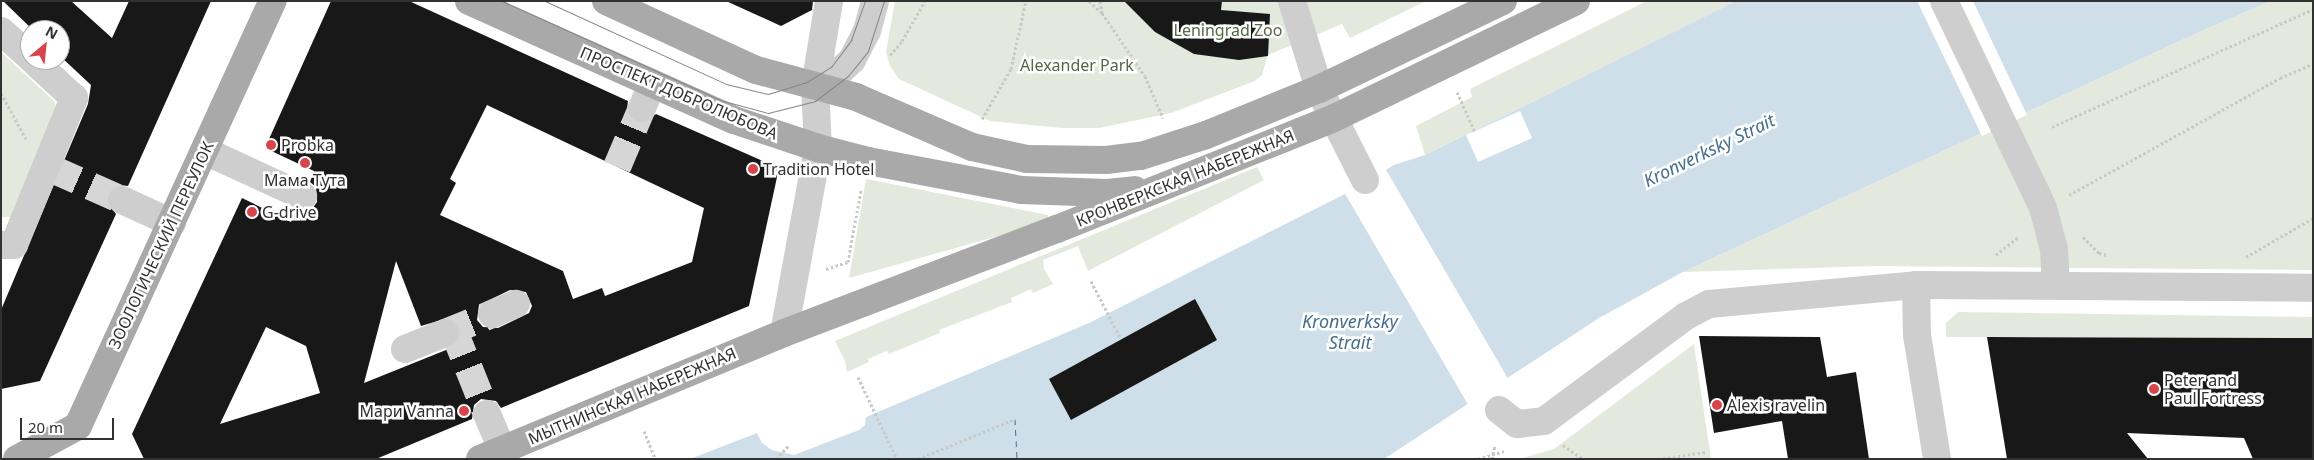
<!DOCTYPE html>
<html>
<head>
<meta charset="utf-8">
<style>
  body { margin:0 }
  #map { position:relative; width:2314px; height:460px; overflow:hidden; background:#fff; font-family:"Noto Sans",sans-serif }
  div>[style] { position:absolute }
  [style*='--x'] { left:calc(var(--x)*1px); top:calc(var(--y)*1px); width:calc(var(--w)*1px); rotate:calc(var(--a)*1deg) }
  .green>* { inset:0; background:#e4e9de }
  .water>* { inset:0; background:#cfdfea }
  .pier>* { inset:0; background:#fff }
  .ferry>* { height:1px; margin-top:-0.5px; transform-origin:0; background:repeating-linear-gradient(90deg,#456f8d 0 6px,transparent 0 11px) }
  .building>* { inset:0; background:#181818 }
  .minor-tunnel>* { height:28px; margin-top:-14px; transform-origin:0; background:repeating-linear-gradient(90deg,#d6d6d6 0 28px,transparent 0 42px) }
  .path>* { height:3px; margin-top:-1.5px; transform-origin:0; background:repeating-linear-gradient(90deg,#c8c8c8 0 2.5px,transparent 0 5px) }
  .minor>* { height:28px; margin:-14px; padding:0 14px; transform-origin:14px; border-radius:14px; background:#cecece }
  .major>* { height:28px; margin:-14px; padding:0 14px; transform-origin:14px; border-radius:14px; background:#a9a9a9 }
  .tram>* { height:1px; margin:-0.5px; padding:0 0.5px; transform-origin:0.5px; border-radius:0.5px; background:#868686 }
  .dots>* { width:14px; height:14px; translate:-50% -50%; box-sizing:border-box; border:2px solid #fff; border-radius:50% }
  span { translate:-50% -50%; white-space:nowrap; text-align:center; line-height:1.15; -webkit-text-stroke:5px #fff; paint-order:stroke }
  .park-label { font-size:16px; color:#536942 }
  .street-label { font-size:16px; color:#313131 }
  .poi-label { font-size:16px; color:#313131 }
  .left { translate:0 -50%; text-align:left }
  .right { translate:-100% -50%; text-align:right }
  .water-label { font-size:18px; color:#456f8d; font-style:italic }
  .frame { position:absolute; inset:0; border:2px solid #313131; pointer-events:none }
  .north { position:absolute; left:20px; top:20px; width:50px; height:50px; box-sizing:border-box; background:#fff; border:1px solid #adadad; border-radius:50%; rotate:28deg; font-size:14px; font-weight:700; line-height:20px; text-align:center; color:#313131 }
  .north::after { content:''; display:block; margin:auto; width:18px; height:22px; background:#d7444b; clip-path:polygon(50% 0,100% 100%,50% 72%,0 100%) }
  .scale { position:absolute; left:20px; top:418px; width:94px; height:22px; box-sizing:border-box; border:2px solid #313131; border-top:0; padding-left:6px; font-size:15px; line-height:18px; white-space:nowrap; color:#313131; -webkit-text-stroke:4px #fff; paint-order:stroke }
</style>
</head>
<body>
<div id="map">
  <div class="green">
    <div style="clip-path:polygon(895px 1px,1426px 1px,1350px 38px,1342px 24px,1268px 55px,1262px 75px,1255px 81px,1171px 113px,1099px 128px,1062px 128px,990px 121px,899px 79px,890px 66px,886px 52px)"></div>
    <div style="clip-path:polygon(1647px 1px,1736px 1px,1425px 155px,1416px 126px,1472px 97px,1470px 89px)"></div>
    <div style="clip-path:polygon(2271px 1px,2313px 1px,2313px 270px,1875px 266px,1683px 272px,2197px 33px)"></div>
    <div style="clip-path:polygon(1px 52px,55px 102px,56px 115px,12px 217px,1px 217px)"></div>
    <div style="clip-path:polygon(1257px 167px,1264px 180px,1088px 271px,1078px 246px,1043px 260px,1044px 269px,1053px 284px,1033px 293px,1031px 289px,1011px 298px,1012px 302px,939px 330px,940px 333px,889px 354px,887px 351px,868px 359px,869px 362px,847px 372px,845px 361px,835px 341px)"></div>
    <div style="clip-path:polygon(866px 179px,1048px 215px,1048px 222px,849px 278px)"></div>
    <div style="clip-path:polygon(1958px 312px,2313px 317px,2313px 338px,1946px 337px,1946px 323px)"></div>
    <div style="clip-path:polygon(1694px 344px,1711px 459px,1519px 459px,1554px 449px)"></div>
  </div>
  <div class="water">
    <div style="clip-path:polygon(1736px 1px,2271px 1px,2197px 33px,1683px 272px,1599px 318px,1384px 459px,690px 459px,757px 433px,762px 443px,772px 450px,794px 455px,859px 430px,865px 425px,866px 417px,1089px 323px,1343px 195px,1394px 165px,1425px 155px)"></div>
  </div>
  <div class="pier">
    <div style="clip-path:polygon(1917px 1px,1973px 1px,2027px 115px,1982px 136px)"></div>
    <div style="clip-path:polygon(1520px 111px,1532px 138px,1478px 162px,1466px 135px)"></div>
    <div style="clip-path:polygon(1385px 168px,1510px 382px,1470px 408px,1344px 192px)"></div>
  </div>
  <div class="ferry">
    <div style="--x:1015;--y:419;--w:40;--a:87.1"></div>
  </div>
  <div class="building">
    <div style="clip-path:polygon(3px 1px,71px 1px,112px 38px,129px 1px,211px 1px,128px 186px,120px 185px,108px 193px,107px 202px,116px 214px,40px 381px,1px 389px,1px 310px,88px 104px,91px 85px,60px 56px,60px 30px,33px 30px)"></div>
    <div style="clip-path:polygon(evenodd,331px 1px,409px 1px,628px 101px,627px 110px,636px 122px,644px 123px,656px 114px,779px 168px,749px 306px,501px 408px,496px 401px,481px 399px,474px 405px,472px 419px,376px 459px,144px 459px,132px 434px,242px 198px,291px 222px,296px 210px,312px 209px,317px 202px,316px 187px,310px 182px,314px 171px,265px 148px,331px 1px,487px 105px,704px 208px,692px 262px,605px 296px,602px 288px,573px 299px,563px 271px,440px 215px,456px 183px,450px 179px,487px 105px,331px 1px,396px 261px,421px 326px,448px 318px,459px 327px,460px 336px,451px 348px,364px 383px,396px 261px,331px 1px,510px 290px,526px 292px,532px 306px,529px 313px,498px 328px,483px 327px,477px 320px,479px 305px,510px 290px,331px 1px,266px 327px,306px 346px,320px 393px,220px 424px,266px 327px)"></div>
    <div style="clip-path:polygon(726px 1px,813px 1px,812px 10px,781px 26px)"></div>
    <div style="clip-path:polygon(1124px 1px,1222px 1px,1221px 10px,1270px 14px,1268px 56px,1239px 60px,1194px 54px,1155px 32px)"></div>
    <div style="clip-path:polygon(1195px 299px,1217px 340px,1071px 420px,1049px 379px)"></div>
    <div style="clip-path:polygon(1699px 336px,1820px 337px,1827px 377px,1856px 372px,1869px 459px,1788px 459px,1782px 421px,1714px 433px)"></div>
    <div style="clip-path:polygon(1987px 337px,2313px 338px,2313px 459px,2253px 459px,2244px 438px,2127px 433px,2148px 459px,2007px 459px)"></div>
  </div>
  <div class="minor-tunnel">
    <div style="--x:617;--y:167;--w:64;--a:-67"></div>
    <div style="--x:52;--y:169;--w:77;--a:23.9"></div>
    <div style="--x:453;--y:329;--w:92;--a:68.2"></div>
    <div style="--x:445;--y:333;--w:51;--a:-22"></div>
  </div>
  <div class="path">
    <div style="--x:1089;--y:1;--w:18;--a:43"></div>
    <div style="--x:1102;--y:13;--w:76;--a:55.7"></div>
    <div style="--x:1145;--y:76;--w:46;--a:66.8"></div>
    <div style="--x:1100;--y:1;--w:12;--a:81"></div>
    <div style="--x:890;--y:55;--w:18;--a:-49"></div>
    <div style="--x:902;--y:41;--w:46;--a:-60.1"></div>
    <div style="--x:1457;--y:92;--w:44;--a:65.8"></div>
    <div style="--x:1;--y:93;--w:52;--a:61.5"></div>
    <div style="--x:982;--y:119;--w:58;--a:-59.9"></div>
    <div style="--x:1011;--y:69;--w:70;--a:-77.6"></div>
    <div style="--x:2052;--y:127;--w:286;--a:-24.3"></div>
    <div style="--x:2069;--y:195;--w:241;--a:-29"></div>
    <div style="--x:2280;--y:78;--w:36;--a:-23"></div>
    <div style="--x:2083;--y:237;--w:23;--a:45"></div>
    <div style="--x:2099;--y:253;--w:8;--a:14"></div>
    <div style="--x:1996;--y:255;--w:28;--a:-39"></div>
    <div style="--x:2246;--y:257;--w:78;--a:-30.2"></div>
    <div style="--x:826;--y:269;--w:23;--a:-18"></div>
    <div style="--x:848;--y:262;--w:73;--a:-79.8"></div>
    <div style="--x:1091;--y:281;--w:65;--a:62.7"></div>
    <div style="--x:858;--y:377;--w:91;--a:64.6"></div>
    <div style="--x:644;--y:431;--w:29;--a:68"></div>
    <div style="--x:1563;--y:445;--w:24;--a:35"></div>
    <div style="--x:776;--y:459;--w:19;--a:-47"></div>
    <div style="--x:918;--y:459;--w:105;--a:-22.4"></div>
    <div style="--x:1478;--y:459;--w:27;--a:-17"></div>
    <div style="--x:1492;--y:459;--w:14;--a:-78"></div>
    <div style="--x:1658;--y:459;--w:49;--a:-8.1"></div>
  </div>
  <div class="minor">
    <div style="--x:1292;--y:1;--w:92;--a:72.9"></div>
    <div style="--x:1319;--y:89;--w:102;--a:63.2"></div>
    <div style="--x:1944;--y:1;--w:229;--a:64.4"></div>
    <div style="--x:2043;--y:208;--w:42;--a:75"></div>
    <div style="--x:2054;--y:249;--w:36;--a:87"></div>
    <div style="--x:1;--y:31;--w:39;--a:42"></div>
    <div style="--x:815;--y:86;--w:26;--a:-29"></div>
    <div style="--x:838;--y:73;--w:19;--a:-43"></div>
    <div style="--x:852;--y:60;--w:33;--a:-63"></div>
    <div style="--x:867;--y:31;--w:31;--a:-75"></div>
    <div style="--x:642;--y:108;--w:26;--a:-67"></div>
    <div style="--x:205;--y:151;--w:108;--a:24.7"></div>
    <div style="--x:122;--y:200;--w:55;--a:24.7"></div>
    <div style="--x:1;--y:245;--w:13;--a:0"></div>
    <div style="--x:14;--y:245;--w:159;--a:-67.8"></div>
    <div style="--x:74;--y:98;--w:56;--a:-137.2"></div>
    <div style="--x:1916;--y:285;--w:50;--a:88.9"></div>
    <div style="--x:1917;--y:335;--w:126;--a:80.8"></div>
    <div style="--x:492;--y:314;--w:26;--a:-23"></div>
    <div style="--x:784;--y:333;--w:188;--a:-79.6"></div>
    <div style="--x:818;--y:148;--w:62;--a:-92.8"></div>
    <div style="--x:815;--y:86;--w:86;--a:-80.6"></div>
    <div style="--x:405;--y:349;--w:43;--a:-21.8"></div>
    <div style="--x:1499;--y:410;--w:23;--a:38"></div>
    <div style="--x:1517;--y:424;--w:27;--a:-6"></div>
    <div style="--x:1544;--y:421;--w:177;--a:-36.5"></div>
    <div style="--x:1686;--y:316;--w:26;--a:-28"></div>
    <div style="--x:1709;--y:304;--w:208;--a:-5.2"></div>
    <div style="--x:1916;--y:285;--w:397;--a:0.4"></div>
    <div style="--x:487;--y:414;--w:39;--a:67"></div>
  </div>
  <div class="major">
    <div style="--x:469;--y:1;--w:290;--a:24.2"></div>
    <div style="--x:734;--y:120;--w:89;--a:18.4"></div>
    <div style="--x:818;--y:148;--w:52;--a:14.6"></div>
    <div style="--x:868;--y:161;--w:156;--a:10.7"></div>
    <div style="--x:1021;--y:190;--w:86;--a:2"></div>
    <div style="--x:1107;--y:193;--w:28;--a:-6"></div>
    <div style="--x:606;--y:1;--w:165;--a:24.7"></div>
    <div style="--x:756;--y:70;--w:104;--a:15.1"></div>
    <div style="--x:856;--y:97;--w:126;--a:23.3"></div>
    <div style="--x:972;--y:147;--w:56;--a:12.3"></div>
    <div style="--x:1027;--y:159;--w:79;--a:0.7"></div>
    <div style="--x:1106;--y:160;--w:35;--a:-7"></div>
    <div style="--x:1141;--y:156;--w:68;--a:-17.9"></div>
    <div style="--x:1206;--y:135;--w:122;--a:-22.2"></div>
    <div style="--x:1319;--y:89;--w:204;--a:-25.6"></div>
    <div style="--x:17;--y:459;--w:69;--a:-28.4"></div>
    <div style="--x:78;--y:426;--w:468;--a:-65.4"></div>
    <div style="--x:480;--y:459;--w:329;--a:-22.5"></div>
    <div style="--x:784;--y:333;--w:292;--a:-20.9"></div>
    <div style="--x:1057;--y:229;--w:296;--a:-21.8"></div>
    <div style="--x:1332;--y:119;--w:271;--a:-25.8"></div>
  </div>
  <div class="tram">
    <div style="--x:502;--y:1;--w:239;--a:24.4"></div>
    <div style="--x:720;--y:100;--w:50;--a:15.2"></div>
    <div style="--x:768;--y:113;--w:49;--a:-14.3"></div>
    <div style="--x:815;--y:101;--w:41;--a:-37.1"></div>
    <div style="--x:848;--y:76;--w:32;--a:-51"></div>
    <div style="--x:868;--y:51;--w:52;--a:-72.3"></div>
    <div style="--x:545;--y:1;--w:199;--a:24.6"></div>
    <div style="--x:726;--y:84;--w:43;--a:13.4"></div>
    <div style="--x:768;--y:94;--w:39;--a:-17"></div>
    <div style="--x:805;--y:83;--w:31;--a:-32"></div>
    <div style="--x:831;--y:67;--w:34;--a:-53"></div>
    <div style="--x:851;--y:40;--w:41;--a:-70.3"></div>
  </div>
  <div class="dots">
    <div style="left:271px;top:145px;background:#d7444b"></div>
    <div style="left:305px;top:163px;background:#d7444b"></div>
    <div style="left:753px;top:169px;background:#d7444b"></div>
    <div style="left:252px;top:212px;background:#d7444b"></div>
    <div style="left:2154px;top:389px;background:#d7444b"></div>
    <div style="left:1717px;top:405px;background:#d7444b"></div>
    <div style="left:464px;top:411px;background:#d7444b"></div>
  </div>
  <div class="park-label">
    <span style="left:1228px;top:30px">Leningrad Zoo</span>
    <span style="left:1077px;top:65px">Alexander Park</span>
  </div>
  <div class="street-label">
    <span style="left:679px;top:93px;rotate:23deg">ПРОСПЕКТ ДОБРОЛЮБОВА</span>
    <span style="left:1185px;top:178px;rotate:-22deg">КРОНВЕРКСКАЯ НАБЕРЕЖНАЯ</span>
    <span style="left:161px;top:245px;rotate:-65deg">ЗООЛОГИЧЕСКИЙ ПЕРЕУЛОК</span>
    <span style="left:632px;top:396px;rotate:-23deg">МЫТНИНСКАЯ НАБЕРЕЖНАЯ</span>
  </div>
  <div class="poi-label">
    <span class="left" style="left:281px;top:145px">Probka</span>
    <span class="left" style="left:763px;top:169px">Tradition Hotel</span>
    <span style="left:305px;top:180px">Мама Тута</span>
    <span class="left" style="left:262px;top:212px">G-drive</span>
    <span class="left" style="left:2164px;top:389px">Peter and<br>Paul Fortress</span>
    <span class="left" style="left:1727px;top:405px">Alexis ravelin</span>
    <span class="right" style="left:454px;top:411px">Мари Vаnnа</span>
  </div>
  <div class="water-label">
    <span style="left:1709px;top:150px;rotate:-26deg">Kronverksky Strait</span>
    <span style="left:1350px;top:332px">Kronverksky<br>Strait</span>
  </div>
  <div class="frame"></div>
  <div class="north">N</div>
  <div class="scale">20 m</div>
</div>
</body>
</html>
